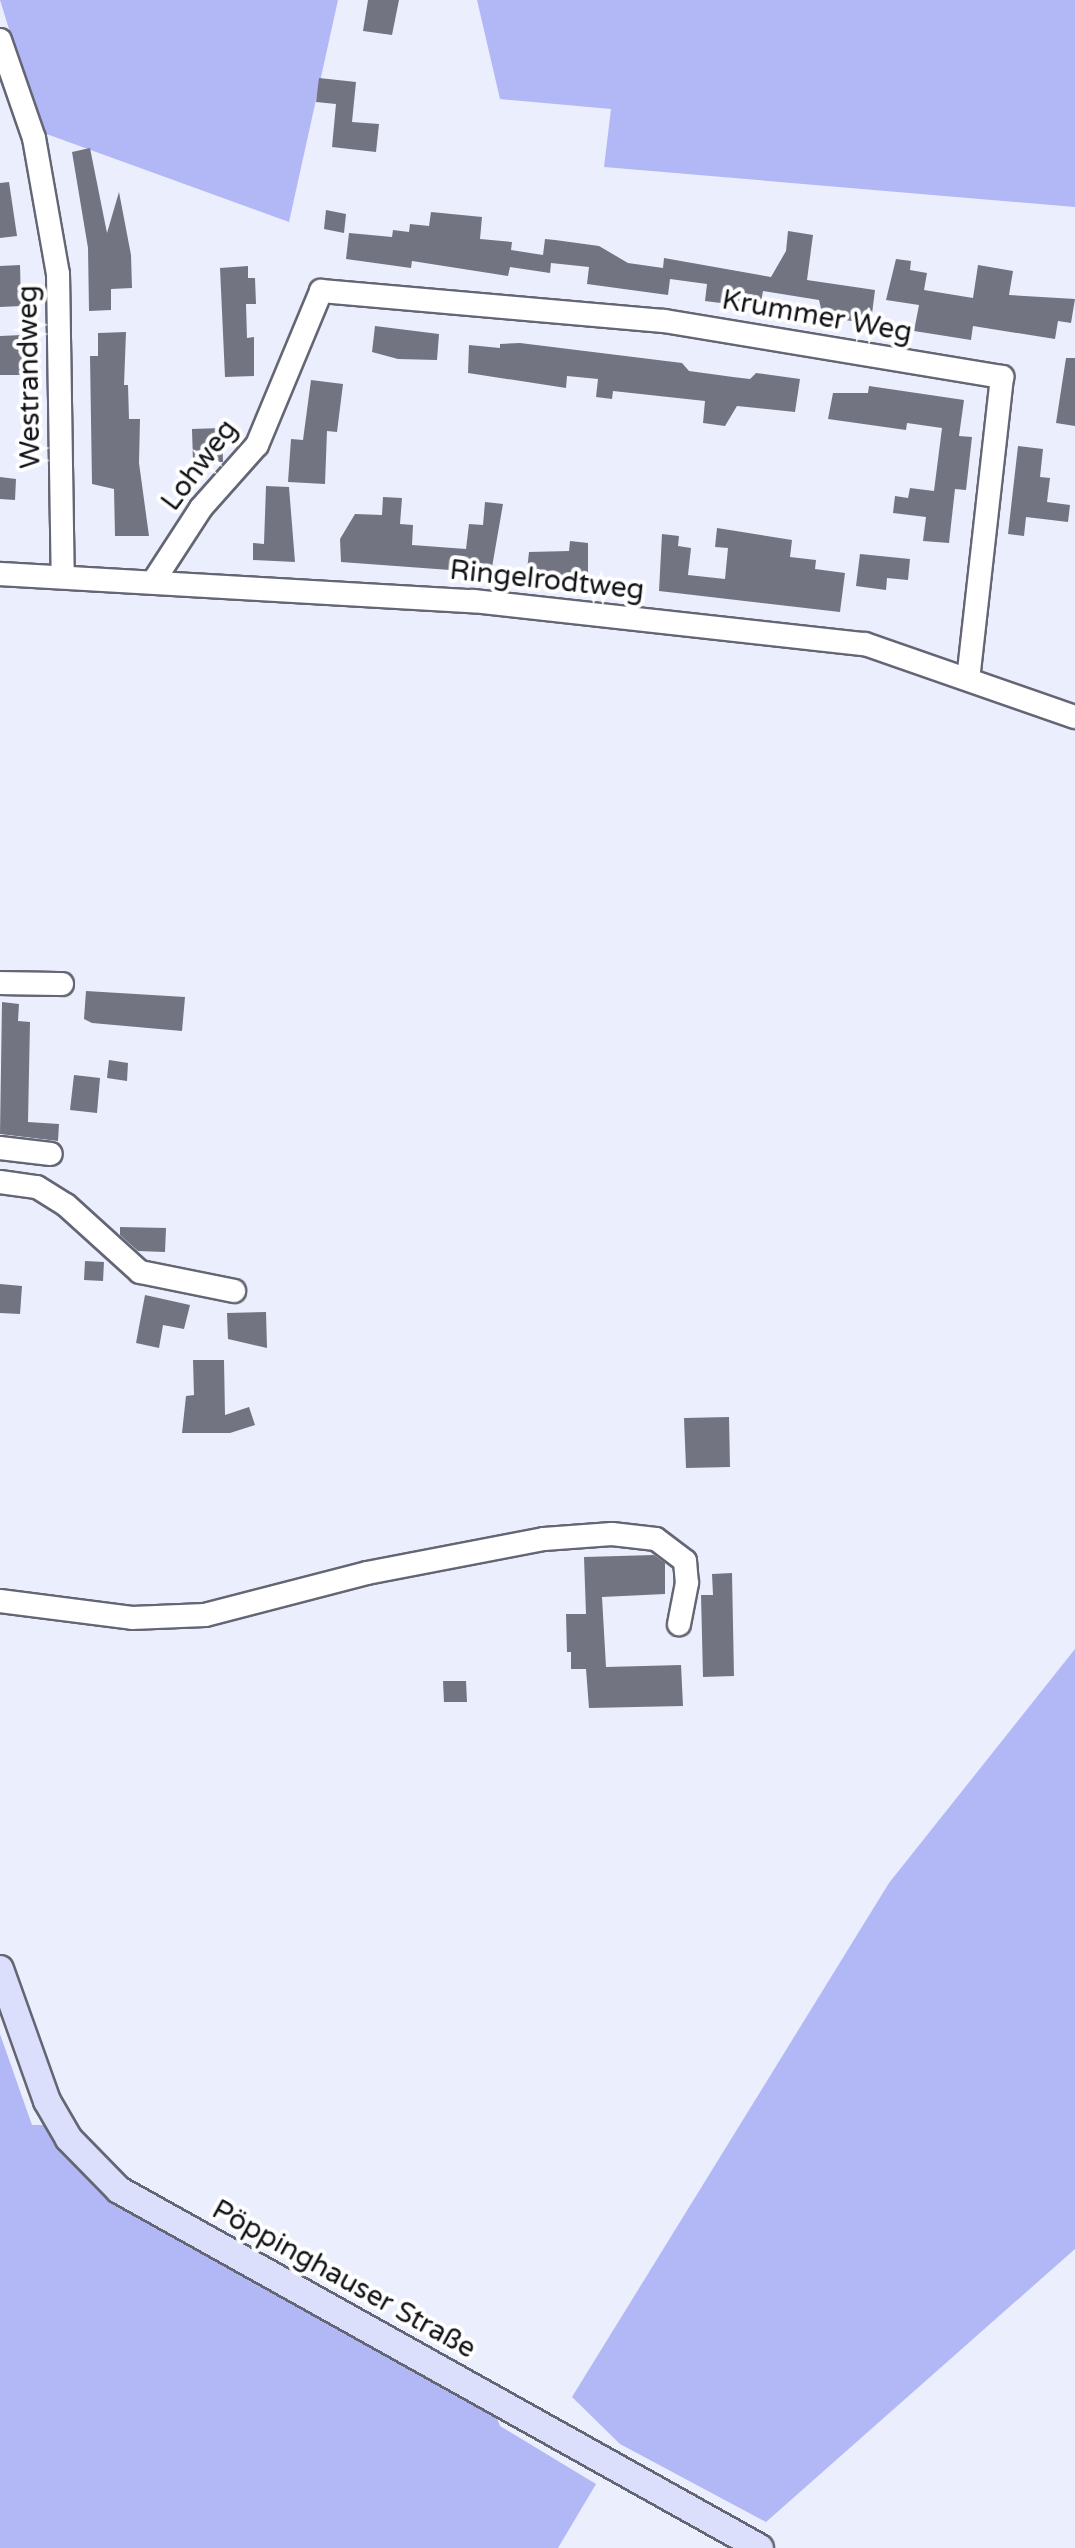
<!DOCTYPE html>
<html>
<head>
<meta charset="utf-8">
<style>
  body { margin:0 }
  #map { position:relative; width:1075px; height:2548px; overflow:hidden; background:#ebeefd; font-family:"Varela Round",sans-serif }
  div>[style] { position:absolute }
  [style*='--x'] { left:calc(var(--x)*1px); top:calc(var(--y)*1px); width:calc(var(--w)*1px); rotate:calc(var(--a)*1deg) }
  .green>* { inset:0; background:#b1b8f5 }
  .building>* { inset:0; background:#727482 }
  .roads { filter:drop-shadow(2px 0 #656674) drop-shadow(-2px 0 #656674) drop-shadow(0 2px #656674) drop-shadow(0 -2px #656674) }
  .minor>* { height:22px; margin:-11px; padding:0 11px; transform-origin:11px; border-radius:11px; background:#fff }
  .major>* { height:26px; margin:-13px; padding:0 13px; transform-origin:13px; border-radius:13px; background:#dbdffb }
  span { translate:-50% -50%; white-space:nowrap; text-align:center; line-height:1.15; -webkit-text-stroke:8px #fff; paint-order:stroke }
  .street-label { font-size:28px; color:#121318 }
</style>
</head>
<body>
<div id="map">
  <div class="green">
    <div style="clip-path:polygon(0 0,338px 0,289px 222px,41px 132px)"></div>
    <div style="clip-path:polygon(477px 0,1075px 0,1075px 207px,604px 167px,611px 109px,500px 99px)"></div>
    <div style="clip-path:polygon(1075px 1649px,1075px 2249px,766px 2522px,620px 2444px,572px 2397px,889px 1883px)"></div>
    <div style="clip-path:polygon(0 2034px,32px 2125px,48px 2125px,56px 2140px,495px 2413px,500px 2426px,596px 2484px,558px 2548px,0 2548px)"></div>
  </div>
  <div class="building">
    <div style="clip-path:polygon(368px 0,399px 0,392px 35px,363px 31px)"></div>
    <div style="clip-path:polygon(319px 78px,356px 82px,352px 122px,379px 124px,376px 152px,332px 147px,336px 104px,316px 102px)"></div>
    <div style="clip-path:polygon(90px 148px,107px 233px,119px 192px,131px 255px,132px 288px,111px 289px,111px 310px,89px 311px,88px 248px,72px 152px)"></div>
    <div style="clip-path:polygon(9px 182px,17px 236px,0 238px,0 183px)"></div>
    <div style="clip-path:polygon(326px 210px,346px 214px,344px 233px,324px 229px)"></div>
    <div style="clip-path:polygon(431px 212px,482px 217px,480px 239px,512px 242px,511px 250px,543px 255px,545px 239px,555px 240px,599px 246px,628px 263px,663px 268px,664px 258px,771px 277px,786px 251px,788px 231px,813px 235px,807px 280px,875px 290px,872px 314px,868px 314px,866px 323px,823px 317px,819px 300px,763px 291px,760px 308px,705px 301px,707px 284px,670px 279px,668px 295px,587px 284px,589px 267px,551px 263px,550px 273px,510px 267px,508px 276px,412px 261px,411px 268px,346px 259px,349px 233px,392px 237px,393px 230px,409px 232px,410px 224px,429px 226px)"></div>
    <div style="clip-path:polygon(896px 259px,911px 261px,910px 270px,927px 273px,924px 290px,973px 298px,978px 265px,1013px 271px,1009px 295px,1075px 299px,1071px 323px,1058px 321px,1055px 339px,973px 326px,971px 340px,914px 331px,919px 305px,886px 300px)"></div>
    <div style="clip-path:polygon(20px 265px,21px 306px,0 307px,0 266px)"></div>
    <div style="clip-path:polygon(248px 266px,248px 278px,255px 278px,256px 304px,246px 304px,247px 338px,254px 337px,254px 376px,225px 377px,220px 268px)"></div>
    <div style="clip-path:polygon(375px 326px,439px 334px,437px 360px,398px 359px,372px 352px)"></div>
    <div style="clip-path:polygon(126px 332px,124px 385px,128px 385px,129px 419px,140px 419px,139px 463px,149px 536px,115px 536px,114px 489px,92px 484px,90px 356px,98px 356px,98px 333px)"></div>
    <div style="clip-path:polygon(22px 335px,23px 375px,0 375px,0 336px)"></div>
    <div style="clip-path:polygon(520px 343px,682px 363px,689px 371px,733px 377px,750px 379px,756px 373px,800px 379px,795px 412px,737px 406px,725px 426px,703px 423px,705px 401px,613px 391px,612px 399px,596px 397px,598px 379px,567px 376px,566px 388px,468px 373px,469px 345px,500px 348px,500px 344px)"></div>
    <div style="clip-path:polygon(1066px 358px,1075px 358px,1075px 426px,1056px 423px)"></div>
    <div style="clip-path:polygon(311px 380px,343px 384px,337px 432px,327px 431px,325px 484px,288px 482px,291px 439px,303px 440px)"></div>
    <div style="clip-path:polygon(869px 386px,964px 400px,959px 436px,972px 437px,966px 490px,955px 489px,949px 543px,923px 541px,926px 517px,893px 513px,895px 496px,908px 498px,910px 488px,934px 491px,942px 428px,907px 423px,906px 430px,828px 419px,833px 393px,868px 393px)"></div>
    <div style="clip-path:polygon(222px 428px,223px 462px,193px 462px,192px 429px)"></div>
    <div style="clip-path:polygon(1018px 446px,1043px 449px,1040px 477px,1050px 478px,1047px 502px,1070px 505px,1068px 522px,1026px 517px,1024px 536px,1008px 534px)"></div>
    <div style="clip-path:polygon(0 477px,16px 479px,15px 500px,0 499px)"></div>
    <div style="clip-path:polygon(266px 486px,289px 487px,295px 562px,253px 560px,253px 543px,264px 544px)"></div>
    <div style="clip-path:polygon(383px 497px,402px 498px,400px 524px,413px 525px,412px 545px,466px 549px,469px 524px,483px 525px,485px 502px,503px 504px,491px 573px,341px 562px,340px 539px,355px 514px,382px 515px)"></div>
    <div style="clip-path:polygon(717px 528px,792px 540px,790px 557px,816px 560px,815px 569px,845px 573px,840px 612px,659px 591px,662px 534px,679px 536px,678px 546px,691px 548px,688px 575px,725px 579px,728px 548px,715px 547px)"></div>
    <div style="clip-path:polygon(570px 541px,588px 543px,588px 583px,540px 577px,541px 571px,527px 570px,529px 552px,569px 551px)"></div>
    <div style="clip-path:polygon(860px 554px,910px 559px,908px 580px,887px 578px,886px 590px,856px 586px)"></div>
    <div style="clip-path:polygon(86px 991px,185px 997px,182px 1031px,92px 1023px,84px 1019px)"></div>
    <div style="clip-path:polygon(2px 1002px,19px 1004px,18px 1021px,30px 1022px,28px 1122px,59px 1124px,58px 1141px,0 1134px)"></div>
    <div style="clip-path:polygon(109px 1060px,128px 1063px,127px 1081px,107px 1078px)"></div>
    <div style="clip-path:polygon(74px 1075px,100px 1078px,97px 1113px,70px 1110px)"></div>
    <div style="clip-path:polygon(120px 1227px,166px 1228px,165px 1252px,138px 1251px,120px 1235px)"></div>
    <div style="clip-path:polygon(85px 1261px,104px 1262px,103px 1281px,84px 1280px)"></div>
    <div style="clip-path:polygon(0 1284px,22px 1286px,20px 1314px,0 1313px)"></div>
    <div style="clip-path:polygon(145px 1295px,190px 1305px,184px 1329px,163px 1325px,159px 1348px,136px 1343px)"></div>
    <div style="clip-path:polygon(266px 1312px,267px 1348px,228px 1339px,227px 1313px)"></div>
    <div style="clip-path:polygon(193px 1360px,224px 1360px,225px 1415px,249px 1407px,255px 1425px,230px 1433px,182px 1433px,186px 1396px,194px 1395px)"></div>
    <div style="clip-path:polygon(729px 1417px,730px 1467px,686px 1468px,684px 1418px)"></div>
    <div style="clip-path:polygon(654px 1555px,665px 1563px,665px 1594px,602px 1597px,606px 1667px,681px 1665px,683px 1706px,589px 1708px,586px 1669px,571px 1669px,571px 1652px,567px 1652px,566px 1614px,586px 1614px,584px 1557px)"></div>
    <div style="clip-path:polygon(732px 1573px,734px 1676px,703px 1677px,701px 1595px,713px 1595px,712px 1574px)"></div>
    <div style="clip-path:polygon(443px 1681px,466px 1681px,467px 1702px,444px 1702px)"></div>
  </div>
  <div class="roads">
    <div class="minor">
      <div style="--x:0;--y:40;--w:104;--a:70.9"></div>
      <div style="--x:34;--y:138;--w:138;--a:80"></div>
      <div style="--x:58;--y:274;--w:303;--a:89.1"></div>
      <div style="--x:0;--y:574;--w:474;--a:3.3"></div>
      <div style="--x:473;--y:601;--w:394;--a:6.3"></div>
      <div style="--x:865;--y:644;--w:222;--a:19.2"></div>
      <div style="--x:153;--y:582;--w:88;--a:-57"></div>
      <div style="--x:201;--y:508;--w:84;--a:-48.4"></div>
      <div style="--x:257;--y:445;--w:167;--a:-67.4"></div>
      <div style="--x:321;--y:291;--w:344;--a:5"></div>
      <div style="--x:664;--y:321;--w:343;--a:9.4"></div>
      <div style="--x:1002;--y:377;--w:303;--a:96.4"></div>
      <div style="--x:0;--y:983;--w:62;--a:0.9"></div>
      <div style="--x:0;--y:1148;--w:51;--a:6.7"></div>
      <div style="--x:0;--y:1182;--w:37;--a:8"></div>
      <div style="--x:37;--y:1187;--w:34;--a:32"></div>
      <div style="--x:66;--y:1205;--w:100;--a:42.2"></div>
      <div style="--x:140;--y:1272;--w:96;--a:11.4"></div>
      <div style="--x:0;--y:1601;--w:133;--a:7.3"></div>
      <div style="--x:132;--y:1618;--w:73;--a:-2.4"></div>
      <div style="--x:205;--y:1615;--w:167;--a:-14.5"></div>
      <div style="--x:367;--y:1573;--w:180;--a:-10.9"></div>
      <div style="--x:544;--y:1539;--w:68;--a:-4.2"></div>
      <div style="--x:612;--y:1534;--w:44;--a:6.5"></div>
      <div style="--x:656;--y:1539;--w:36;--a:37"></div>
      <div style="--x:685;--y:1561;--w:22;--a:85"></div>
      <div style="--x:687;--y:1583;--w:42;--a:101"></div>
    </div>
    <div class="major">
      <div style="--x:0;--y:1969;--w:140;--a:70.4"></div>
      <div style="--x:47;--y:2101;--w:44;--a:59.9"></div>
      <div style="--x:69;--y:2139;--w:71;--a:45.6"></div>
      <div style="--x:119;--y:2190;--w:734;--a:29.18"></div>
    </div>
  </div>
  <div class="street-label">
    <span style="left:817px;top:316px;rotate:10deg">Krummer Weg</span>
    <span style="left:29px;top:377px;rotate:-91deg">Westrandweg</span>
    <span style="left:199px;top:465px;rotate:-53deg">Lohweg</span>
    <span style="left:547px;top:580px;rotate:6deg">Ringelrodtweg</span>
    <span style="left:344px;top:2279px;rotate:29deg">Pöppinghauser Straße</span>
  </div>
</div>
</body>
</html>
